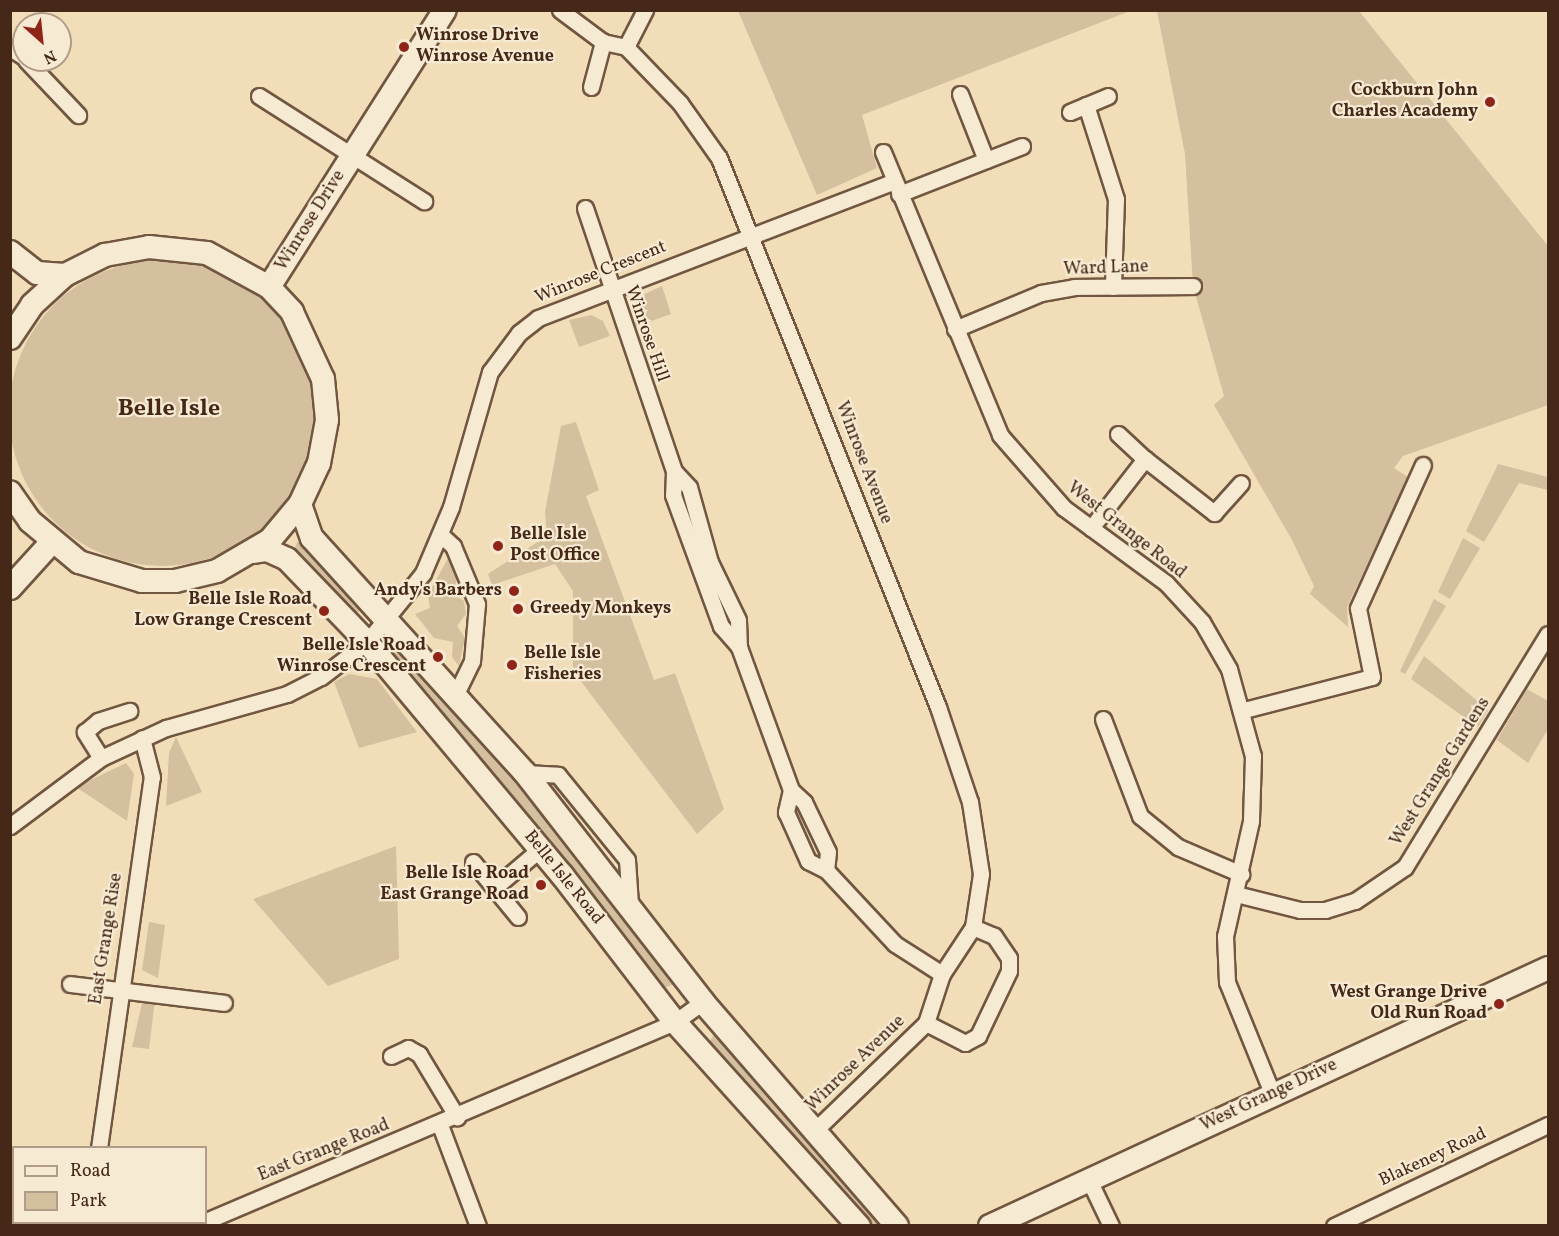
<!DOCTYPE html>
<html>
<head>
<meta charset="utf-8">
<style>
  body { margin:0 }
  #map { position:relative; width:1559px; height:1236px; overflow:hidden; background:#f1deb9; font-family:Vollkorn,serif }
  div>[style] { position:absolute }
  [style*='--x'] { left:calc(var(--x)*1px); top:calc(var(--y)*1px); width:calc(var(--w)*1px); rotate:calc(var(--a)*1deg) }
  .green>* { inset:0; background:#d4bf9e }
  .round { border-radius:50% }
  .roads { filter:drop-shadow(2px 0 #715640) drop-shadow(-2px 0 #715640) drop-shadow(0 2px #715640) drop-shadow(0 -2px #715640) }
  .street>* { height:15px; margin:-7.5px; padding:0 7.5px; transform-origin:7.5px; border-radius:7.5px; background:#f6ead2 }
  .secondary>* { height:22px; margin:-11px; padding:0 11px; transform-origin:11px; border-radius:11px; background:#f6ead2 }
  .dots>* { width:16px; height:16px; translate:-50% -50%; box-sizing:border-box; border:3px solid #f6ead2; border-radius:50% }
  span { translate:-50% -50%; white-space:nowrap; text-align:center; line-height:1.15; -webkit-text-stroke:4.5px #f6ead2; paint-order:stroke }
  .poi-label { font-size:18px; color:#462818; font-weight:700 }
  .left { translate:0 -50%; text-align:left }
  .right { translate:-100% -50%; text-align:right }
  .street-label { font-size:18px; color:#462818 }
  .district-label { font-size:24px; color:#462818; font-weight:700 }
  .frame { position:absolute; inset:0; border:12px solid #462818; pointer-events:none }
  .legend { position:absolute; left:12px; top:1146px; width:195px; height:78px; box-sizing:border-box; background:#f6ead2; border:2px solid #b09c88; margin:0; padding:8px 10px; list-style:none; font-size:18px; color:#462818 }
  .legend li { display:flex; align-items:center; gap:12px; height:30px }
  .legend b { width:30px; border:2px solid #b09c88 }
  .north { position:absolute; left:12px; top:12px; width:60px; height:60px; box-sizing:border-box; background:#f6ead2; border:2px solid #b09c88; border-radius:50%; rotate:153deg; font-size:16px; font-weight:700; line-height:24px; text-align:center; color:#462818 }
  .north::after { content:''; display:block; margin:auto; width:21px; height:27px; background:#8f2418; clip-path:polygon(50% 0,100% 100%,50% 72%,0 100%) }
</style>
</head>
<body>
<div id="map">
  <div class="green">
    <div style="clip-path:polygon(738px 11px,1130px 11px,862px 115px,877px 168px,817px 195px)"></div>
    <div style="clip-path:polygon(1157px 11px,1359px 11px,1548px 246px,1548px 405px,1403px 456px,1394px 468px,1408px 477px,1347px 607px,1348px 627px,1310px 594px,1314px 586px,1292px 540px,1214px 405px,1224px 396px,1193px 286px,1185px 154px)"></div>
    <div class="round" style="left:9px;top:260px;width:306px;height:306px"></div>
    <div style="clip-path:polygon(662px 286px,671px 314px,635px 327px,636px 298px)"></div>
    <div style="clip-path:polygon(591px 315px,603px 321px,610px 336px,579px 347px,569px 320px)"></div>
    <div style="clip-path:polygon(576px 422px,599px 490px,586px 496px,654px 680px,675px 673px,724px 809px,697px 834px,573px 671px,573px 591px,555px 564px,492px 585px,488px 574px,547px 536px,545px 512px,561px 426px)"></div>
    <div style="clip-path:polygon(1498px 464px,1548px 477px,1548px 490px,1519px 483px,1484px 542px,1466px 531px)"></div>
    <div style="clip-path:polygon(1463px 538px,1480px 548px,1450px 599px,1438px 592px)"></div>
    <div style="clip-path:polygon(297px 542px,304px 542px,361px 610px,354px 614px,293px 553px)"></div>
    <div style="clip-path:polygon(448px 558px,457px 579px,453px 594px,464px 601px,466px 614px,457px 626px,465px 638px,459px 666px,452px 657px,453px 642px,434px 638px,415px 614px,430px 608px,428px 595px)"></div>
    <div style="clip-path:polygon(1434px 599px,1446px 606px,1405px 674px,1400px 671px)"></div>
    <div style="clip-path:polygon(404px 646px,471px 723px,677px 983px,664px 988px,569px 866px,391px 655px)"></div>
    <div style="clip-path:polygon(1424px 656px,1488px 710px,1478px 727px,1411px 679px)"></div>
    <div style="clip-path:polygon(349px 674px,377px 679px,417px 732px,359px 748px,334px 682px)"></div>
    <div style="clip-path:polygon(1527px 689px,1548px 701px,1548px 729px,1528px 763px,1497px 740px)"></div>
    <div style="clip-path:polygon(176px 737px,202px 792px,166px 806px,169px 753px)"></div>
    <div style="clip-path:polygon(126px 763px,134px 774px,127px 821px,76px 787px)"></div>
    <div style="clip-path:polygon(396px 846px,399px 959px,328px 986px,253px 899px)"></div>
    <div style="clip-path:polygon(149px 922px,165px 925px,158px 978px,142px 970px)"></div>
    <div style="clip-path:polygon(143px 999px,155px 1000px,149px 1049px,132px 1047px)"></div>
    <div style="clip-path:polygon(715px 1032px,889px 1225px,870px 1225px,709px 1043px)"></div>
  </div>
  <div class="roads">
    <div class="street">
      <div style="--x:560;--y:10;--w:54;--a:36.7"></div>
      <div style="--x:603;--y:42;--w:24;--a:12"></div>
      <div style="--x:626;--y:47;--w:78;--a:46"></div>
      <div style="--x:680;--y:103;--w:67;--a:54.7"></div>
      <div style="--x:719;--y:158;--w:591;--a:68.25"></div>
      <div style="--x:938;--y:707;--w:100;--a:71.4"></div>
      <div style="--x:970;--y:802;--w:73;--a:81.3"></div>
      <div style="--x:981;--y:874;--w:54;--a:98.6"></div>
      <div style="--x:973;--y:927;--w:56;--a:123.4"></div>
      <div style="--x:942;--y:974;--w:52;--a:108.1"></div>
      <div style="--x:926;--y:1023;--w:158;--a:136"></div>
      <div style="--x:626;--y:47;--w:42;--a:-62.8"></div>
      <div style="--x:10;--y:48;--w:17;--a:33"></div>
      <div style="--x:26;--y:60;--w:76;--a:46.6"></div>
      <div style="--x:591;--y:87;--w:47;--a:-75.1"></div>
      <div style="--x:960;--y:94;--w:71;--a:68.5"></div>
      <div style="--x:259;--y:96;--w:196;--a:32.5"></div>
      <div style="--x:1086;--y:105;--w:99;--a:72.3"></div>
      <div style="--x:1116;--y:199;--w:88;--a:92"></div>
      <div style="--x:1070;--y:112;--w:41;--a:-22.8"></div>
      <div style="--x:883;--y:152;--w:306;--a:67.5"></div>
      <div style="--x:1000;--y:435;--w:97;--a:48.8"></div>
      <div style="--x:1064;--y:508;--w:127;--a:36.3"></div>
      <div style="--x:1166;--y:583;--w:53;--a:47.3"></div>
      <div style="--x:1202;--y:622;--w:54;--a:60.1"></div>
      <div style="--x:1229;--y:669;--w:90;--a:74.6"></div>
      <div style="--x:1253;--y:756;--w:65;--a:91.8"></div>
      <div style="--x:1251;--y:821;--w:118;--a:102.7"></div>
      <div style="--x:1225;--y:936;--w:46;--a:87.5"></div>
      <div style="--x:1227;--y:982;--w:120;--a:67.9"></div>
      <div style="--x:899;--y:194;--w:132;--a:-21.3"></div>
      <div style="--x:585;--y:208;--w:278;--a:71.3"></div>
      <div style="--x:674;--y:471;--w:22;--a:47"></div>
      <div style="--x:689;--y:487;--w:78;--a:74.4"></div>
      <div style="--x:710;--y:562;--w:64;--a:64.2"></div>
      <div style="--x:738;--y:620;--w:27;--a:88"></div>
      <div style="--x:739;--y:647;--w:152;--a:70"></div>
      <div style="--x:791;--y:790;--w:18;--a:43"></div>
      <div style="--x:804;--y:802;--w:55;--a:64.4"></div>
      <div style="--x:828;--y:852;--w:18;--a:96"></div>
      <div style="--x:955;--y:329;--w:93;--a:-22.7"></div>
      <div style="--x:1041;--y:293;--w:34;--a:-10"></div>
      <div style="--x:1074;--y:287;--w:119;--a:-0.5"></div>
      <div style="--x:1118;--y:434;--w:37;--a:43"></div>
      <div style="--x:674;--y:471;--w:24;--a:92"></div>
      <div style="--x:673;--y:495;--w:140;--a:69.9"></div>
      <div style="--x:721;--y:626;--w:28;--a:49"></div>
      <div style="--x:1091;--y:528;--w:88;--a:-52"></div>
      <div style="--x:1145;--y:459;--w:88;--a:38"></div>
      <div style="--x:1214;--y:513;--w:40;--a:-48"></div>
      <div style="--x:440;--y:534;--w:18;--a:43"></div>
      <div style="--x:453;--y:546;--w:63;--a:67.5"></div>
      <div style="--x:477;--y:604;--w:57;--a:95"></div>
      <div style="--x:472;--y:661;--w:37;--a:116"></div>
      <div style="--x:1244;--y:710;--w:132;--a:-14.5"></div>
      <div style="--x:1372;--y:677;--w:70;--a:-101.5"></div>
      <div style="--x:1358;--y:608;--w:157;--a:-65.6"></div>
      <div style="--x:1103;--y:719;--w:104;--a:69.1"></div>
      <div style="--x:1140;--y:816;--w:49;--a:39.2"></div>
      <div style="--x:1178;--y:847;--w:69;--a:23.2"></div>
      <div style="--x:101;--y:758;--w:31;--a:-122"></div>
      <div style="--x:85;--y:732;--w:17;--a:-40"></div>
      <div style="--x:98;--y:721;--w:33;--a:-18"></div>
      <div style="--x:525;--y:773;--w:33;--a:3"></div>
      <div style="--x:558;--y:775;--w:109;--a:50.9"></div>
      <div style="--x:627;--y:860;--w:44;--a:86.1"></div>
      <div style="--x:791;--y:790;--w:23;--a:103"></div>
      <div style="--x:786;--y:812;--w:54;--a:65.8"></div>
      <div style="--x:808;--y:861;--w:20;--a:27"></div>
      <div style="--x:826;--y:870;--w:101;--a:47"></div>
      <div style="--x:895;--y:944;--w:56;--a:32.6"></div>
      <div style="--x:10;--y:826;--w:114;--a:-36.8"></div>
      <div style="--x:101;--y:758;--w:72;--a:-24.8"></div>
      <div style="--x:166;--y:728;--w:126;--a:-15.7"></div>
      <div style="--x:287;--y:694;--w:38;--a:-27"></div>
      <div style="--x:321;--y:677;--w:58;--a:-37.3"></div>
      <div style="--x:367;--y:642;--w:89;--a:-50.9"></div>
      <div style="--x:423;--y:573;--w:72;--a:-67"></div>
      <div style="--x:451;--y:507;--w:141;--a:-73.9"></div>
      <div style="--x:490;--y:372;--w:49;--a:-53.4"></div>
      <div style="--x:519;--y:333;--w:24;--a:-38"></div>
      <div style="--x:538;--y:318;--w:381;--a:-21"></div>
      <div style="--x:473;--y:862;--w:71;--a:50.7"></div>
      <div style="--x:494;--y:888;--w:60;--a:-40.3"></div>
      <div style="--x:1236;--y:894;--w:66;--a:14"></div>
      <div style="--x:1300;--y:910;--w:25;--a:0"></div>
      <div style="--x:1325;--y:910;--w:31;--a:-17"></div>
      <div style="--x:1355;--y:901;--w:60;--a:-34.2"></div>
      <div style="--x:1405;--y:867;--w:273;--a:-58.5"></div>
      <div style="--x:70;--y:984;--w:155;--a:7"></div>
      <div style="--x:926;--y:1023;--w:44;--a:27.1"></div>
      <div style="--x:965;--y:1043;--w:15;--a:-28"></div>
      <div style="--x:978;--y:1036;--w:72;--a:-64.5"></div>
      <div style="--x:1009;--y:971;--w:13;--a:-90"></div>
      <div style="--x:1009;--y:958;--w:27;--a:-124"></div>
      <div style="--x:994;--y:936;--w:23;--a:-157"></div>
      <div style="--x:391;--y:1056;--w:19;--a:-25"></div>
      <div style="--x:408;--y:1048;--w:13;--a:29"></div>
      <div style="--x:419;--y:1054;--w:74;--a:58.9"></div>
      <div style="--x:440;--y:1125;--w:108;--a:69.4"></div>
      <div style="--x:99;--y:1148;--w:375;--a:-81.9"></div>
      <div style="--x:152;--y:777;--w:40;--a:-104.4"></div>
      <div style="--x:10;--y:1175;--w:5;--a:37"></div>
      <div style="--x:1089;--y:1180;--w:51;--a:64.4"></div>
      <div style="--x:206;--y:1221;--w:509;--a:-22.99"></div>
      <div style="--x:675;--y:1022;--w:34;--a:-36"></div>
      <div style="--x:55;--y:1222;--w:6;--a:39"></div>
      <div style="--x:78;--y:1226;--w:6;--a:-39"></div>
      <div style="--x:1334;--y:1226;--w:237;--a:-25.3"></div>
    </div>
    <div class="secondary">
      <div style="--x:10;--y:252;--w:34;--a:38"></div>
      <div style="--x:37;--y:273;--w:28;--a:4"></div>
      <div style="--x:269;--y:287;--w:328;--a:-57.6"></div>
      <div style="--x:10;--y:338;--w:40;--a:-56"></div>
      <div style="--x:32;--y:305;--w:45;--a:-42.3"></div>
      <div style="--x:65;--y:275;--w:45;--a:-26.6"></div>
      <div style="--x:105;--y:255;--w:45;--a:-10.3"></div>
      <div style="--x:149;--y:247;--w:58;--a:5.9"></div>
      <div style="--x:207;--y:253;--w:71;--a:28.7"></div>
      <div style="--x:269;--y:287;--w:34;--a:47"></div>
      <div style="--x:292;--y:312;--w:74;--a:65.2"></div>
      <div style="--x:323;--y:379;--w:41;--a:84.4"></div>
      <div style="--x:327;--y:420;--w:44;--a:100.5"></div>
      <div style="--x:319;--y:463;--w:45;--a:114.9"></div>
      <div style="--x:300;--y:504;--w:47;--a:129.8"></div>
      <div style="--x:270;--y:540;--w:61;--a:149.7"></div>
      <div style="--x:217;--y:571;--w:43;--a:166.6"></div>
      <div style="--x:175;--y:581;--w:33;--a:180"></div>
      <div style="--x:142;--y:581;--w:66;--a:-163.2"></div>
      <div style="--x:79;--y:562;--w:64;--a:-140.1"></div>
      <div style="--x:30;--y:521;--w:35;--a:-125"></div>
      <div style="--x:300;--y:504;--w:36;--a:71"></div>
      <div style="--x:312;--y:538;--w:317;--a:47.8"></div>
      <div style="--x:525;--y:773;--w:290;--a:52.1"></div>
      <div style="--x:703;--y:1002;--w:296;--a:49.1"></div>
      <div style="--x:254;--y:552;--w:13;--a:-9"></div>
      <div style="--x:267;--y:550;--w:22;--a:24"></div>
      <div style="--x:287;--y:559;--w:115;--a:46.1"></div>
      <div style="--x:367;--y:642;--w:304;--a:50.1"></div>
      <div style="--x:562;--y:875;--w:185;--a:52.5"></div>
      <div style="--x:675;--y:1022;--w:275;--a:48"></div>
      <div style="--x:10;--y:588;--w:61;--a:-47.7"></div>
      <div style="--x:990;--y:1226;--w:615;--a:-24.81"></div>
    </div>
  </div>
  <div class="dots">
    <div style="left:404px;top:47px;background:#8f2418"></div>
    <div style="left:1490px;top:102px;background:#8f2418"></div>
    <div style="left:498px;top:546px;background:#8f2418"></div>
    <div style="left:514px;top:591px;background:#8f2418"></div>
    <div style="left:518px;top:609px;background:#8f2418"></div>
    <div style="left:324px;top:611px;background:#8f2418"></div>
    <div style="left:438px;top:657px;background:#8f2418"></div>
    <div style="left:512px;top:665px;background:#8f2418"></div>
    <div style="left:541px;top:885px;background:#8f2418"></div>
    <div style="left:1499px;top:1004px;background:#8f2418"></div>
  </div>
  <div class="poi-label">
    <span class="left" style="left:416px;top:47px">Winrose Drive<br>Winrose Avenue</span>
    <span class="right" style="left:1478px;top:102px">Cockburn John<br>Charles Academy</span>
    <span class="left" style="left:510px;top:546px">Belle Isle<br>Post Office</span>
    <span class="right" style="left:502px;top:591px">Andy's Barbers</span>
    <span class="right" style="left:312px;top:611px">Belle Isle Road<br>Low Grange Crescent</span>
    <span class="left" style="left:530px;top:609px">Greedy Monkeys</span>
    <span class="right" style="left:426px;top:657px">Belle Isle Road<br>Winrose Crescent</span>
    <span class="left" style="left:524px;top:665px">Belle Isle<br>Fisheries</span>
    <span class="right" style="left:529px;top:885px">Belle Isle Road<br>East Grange Road</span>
    <span class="right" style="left:1487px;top:1004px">West Grange Drive<br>Old Run Road</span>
  </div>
  <div class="street-label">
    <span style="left:311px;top:221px;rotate:-58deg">Winrose Drive</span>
    <span style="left:1106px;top:269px;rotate:-2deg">Ward Lane</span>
    <span style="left:601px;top:273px;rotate:-22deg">Winrose Crescent</span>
    <span style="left:646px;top:334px;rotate:71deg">Winrose Hill</span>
    <span style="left:863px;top:463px;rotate:69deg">Winrose Avenue</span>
    <span style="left:1126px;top:531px;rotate:38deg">West Grange Road</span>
    <span style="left:1441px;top:772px;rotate:-58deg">West Grange Gardens</span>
    <span style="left:563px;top:878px;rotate:51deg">Belle Isle Road</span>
    <span style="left:107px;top:939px;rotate:-81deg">East Grange Rise</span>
    <span style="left:856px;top:1064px;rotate:-44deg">Winrose Avenue</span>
    <span style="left:1269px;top:1096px;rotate:-25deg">West Grange Drive</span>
    <span style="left:324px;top:1151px;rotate:-22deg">East Grange Road</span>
    <span style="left:1433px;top:1158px;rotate:-25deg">Blakeney Road</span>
  </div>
  <div class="district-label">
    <span style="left:169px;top:410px">Belle Isle</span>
  </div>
  <div class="frame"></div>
  <ul class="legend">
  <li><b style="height:8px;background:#f6ead2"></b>Road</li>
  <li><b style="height:16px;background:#d4bf9e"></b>Park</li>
  </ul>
  <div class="north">N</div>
</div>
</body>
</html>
